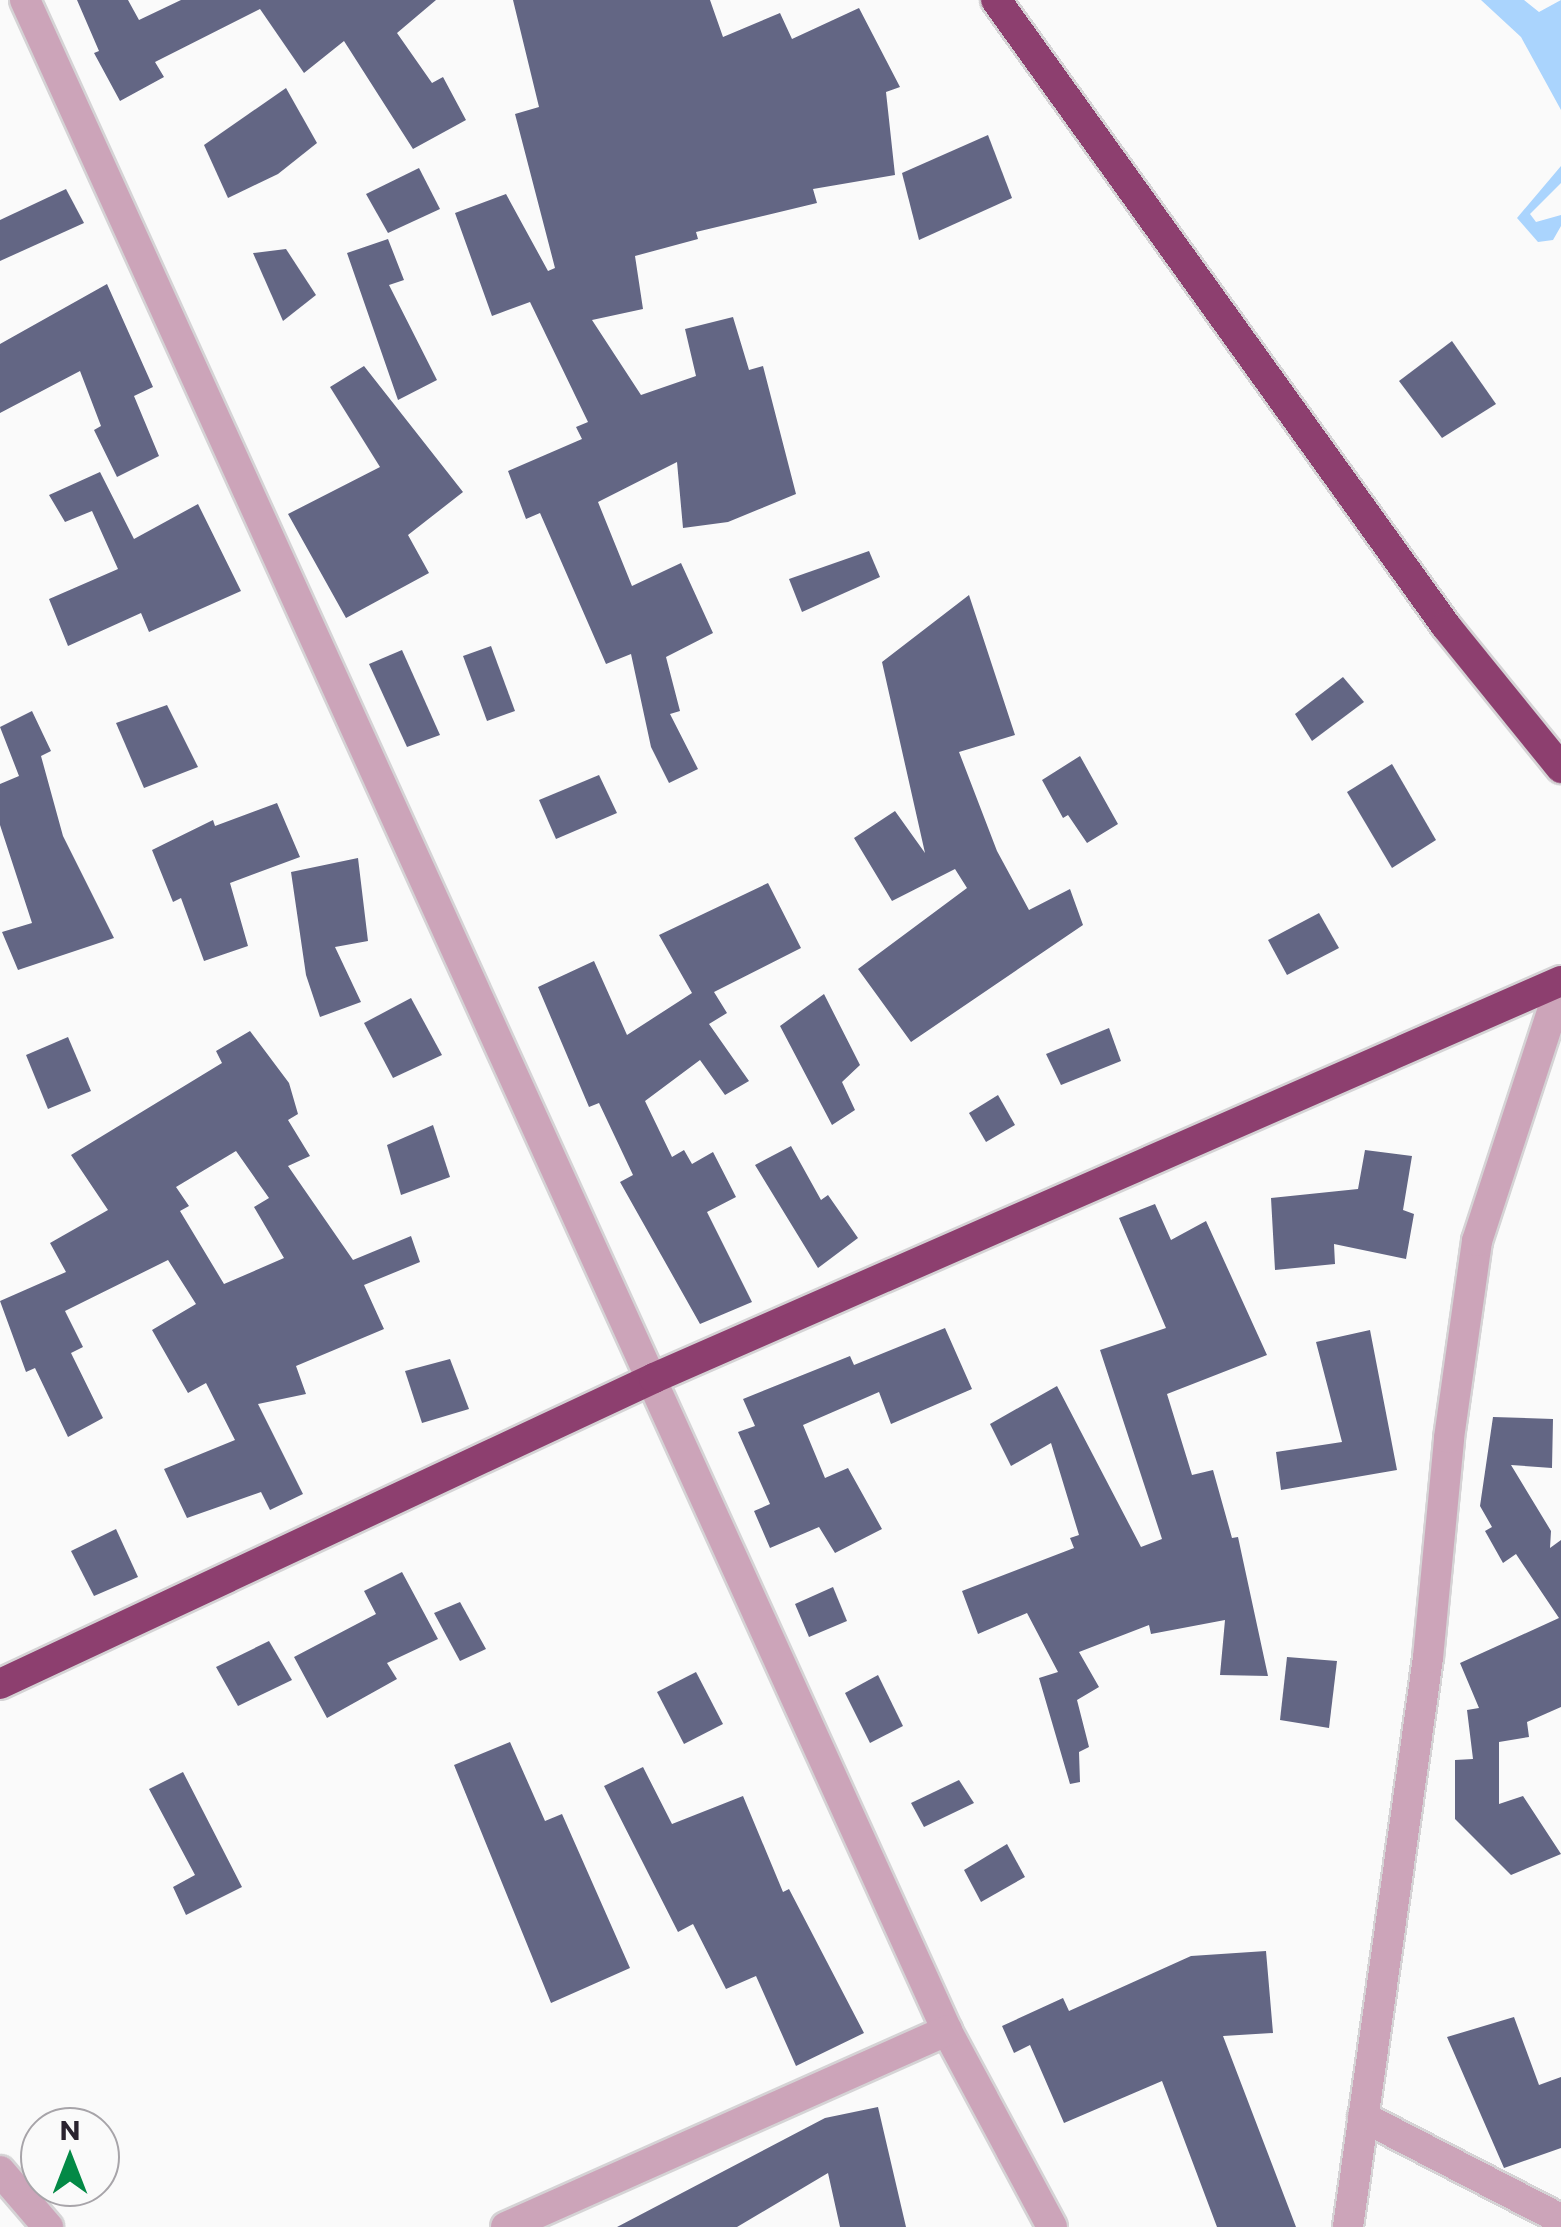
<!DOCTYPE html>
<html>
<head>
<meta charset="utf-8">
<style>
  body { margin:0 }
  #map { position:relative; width:1561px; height:2227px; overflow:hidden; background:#fafafa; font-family:Commissioner,sans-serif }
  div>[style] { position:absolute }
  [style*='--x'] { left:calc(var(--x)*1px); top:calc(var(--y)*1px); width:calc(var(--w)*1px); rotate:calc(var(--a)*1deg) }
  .water>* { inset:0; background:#aad4fd }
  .building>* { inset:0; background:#636684 }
  .roads { filter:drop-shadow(2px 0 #d5d3d5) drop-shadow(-2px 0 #d5d3d5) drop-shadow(0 2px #d5d3d5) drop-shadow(0 -2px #d5d3d5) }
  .minor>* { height:30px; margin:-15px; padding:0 15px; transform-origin:15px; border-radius:15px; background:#cca4b9 }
  .highway>* { height:30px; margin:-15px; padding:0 15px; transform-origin:15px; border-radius:15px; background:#8d3f6f }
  span { translate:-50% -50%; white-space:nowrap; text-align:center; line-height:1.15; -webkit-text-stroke:10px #fafafa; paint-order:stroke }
  .north { position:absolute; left:20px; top:2107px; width:100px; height:100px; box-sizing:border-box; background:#fafafa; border:2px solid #a7a4a9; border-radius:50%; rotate:0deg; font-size:28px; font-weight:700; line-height:40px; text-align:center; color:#2a232f }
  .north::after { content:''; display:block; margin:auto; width:35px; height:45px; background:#038946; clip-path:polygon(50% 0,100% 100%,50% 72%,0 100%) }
</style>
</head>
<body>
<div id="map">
  <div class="water">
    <div style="clip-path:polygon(1481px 0,1524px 0,1539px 12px,1561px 0,1561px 110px,1521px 37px)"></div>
    <div style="clip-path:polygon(1561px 166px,1561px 183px,1530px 214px,1536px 222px,1561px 215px,1561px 226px,1553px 240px,1538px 242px,1517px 218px)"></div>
  </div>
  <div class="building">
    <div style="clip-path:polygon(77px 0,128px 0,139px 20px,181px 0,436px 0,397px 33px,432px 83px,443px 77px,466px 120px,413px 149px,344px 41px,304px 73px,260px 9px,155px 62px,164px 77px,120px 101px,94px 53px,99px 51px)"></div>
    <div style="clip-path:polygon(513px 0,710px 0,723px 37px,780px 13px,792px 39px,859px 8px,900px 87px,886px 92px,895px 175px,813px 189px,817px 203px,696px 232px,698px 239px,635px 256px,643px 309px,592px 320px,641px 395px,696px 376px,685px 329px,733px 317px,749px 370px,763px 366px,796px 494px,728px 522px,683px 528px,677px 462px,598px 502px,632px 586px,681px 563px,713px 633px,666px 657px,680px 711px,670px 714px,698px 769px,669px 783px,651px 747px,631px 654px,606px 664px,540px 513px,526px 519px,508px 471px,582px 439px,576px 427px,588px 422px,530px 302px,492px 316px,455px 213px,506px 194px,548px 271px,555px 268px,515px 114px,539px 107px)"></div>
    <div style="clip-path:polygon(286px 88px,317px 143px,278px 174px,228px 198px,204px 145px)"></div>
    <div style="clip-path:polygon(988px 135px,1012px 198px,919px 240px,902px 173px)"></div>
    <div style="clip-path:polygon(419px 168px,440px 209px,388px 233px,366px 194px)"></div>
    <div style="clip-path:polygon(66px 189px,84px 223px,0 261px,0 220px)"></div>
    <div style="clip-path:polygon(388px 239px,404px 280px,389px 285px,437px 380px,398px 400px,347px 253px)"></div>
    <div style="clip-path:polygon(286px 249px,316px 295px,283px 321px,253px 253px)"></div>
    <div style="clip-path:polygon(107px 284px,153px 387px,134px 396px,159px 456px,117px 477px,94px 430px,101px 426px,80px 371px,0 413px,0 344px)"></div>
    <div style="clip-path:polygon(1452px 341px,1496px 404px,1442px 438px,1399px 381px)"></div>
    <div style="clip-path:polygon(364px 366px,463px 492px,408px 535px,429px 573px,346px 618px,288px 514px,380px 467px,330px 387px)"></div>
    <div style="clip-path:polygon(100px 472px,134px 539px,198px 504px,241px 591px,149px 632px,141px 613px,68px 646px,49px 599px,118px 569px,92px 511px,65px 522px,49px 495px)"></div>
    <div style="clip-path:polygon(869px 551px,880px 577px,802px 612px,789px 579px)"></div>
    <div style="clip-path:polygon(969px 595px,1015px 735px,959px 752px,997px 851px,1029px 910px,1070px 889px,1083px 925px,911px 1042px,858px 969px,967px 888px,955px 869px,892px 901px,854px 838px,895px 811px,925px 853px,882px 662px)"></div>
    <div style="clip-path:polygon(491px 646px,515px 711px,487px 721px,463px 656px)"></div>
    <div style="clip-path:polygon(402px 650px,440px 735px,407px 747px,369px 664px)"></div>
    <div style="clip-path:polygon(1343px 677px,1364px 702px,1312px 741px,1295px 714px)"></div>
    <div style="clip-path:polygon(167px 705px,198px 767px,144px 788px,116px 723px)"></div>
    <div style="clip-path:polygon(32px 711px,51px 751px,41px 756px,63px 836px,114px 938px,18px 970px,2px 932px,32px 923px,0 825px,0 784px,19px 776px,0 727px)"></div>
    <div style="clip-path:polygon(1080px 756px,1118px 824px,1087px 843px,1068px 815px,1063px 818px,1042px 780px)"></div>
    <div style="clip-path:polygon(1392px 764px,1436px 840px,1392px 868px,1347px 792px)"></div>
    <div style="clip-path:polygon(599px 775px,617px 813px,556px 839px,539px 800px)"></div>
    <div style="clip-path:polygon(277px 803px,300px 857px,230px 883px,248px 946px,204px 961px,181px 898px,173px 902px,152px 850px,213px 820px,215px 826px)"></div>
    <div style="clip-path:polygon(358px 858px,368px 941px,335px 947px,361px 1002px,320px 1017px,306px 975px,291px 872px)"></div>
    <div style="clip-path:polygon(768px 883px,801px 948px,714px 992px,727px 1013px,709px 1024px,749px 1081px,725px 1095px,700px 1060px,645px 1101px,672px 1157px,684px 1150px,692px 1164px,713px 1152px,736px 1197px,707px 1212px,752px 1302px,700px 1324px,620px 1182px,633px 1175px,599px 1103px,589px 1107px,538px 987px,594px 961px,627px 1035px,692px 993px,659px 935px)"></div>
    <div style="clip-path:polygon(1319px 913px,1339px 948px,1287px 975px,1268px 940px)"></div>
    <div style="clip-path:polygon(824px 994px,860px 1065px,842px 1082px,855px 1110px,832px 1125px,780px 1026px)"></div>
    <div style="clip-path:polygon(411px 998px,442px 1055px,393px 1078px,364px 1023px)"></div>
    <div style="clip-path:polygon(1109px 1028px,1121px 1061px,1061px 1085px,1046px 1054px)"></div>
    <div style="clip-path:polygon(evenodd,250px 1031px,289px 1083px,298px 1114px,288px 1120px,310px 1156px,288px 1166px,353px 1260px,411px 1236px,420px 1262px,364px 1285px,384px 1329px,296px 1366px,306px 1394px,258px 1404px,303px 1494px,270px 1510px,261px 1492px,187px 1518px,164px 1469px,235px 1440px,206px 1383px,188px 1393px,152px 1330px,196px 1304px,168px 1260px,65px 1311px,83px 1347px,71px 1353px,103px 1418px,68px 1437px,35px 1368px,26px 1372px,0 1301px,66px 1272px,50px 1243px,108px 1210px,71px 1155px,222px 1063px,216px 1051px,250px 1031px,236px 1151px,269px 1198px,254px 1207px,284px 1258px,224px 1284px,180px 1211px,189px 1206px,176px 1187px,236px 1151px)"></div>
    <div style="clip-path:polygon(68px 1037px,91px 1091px,48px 1109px,26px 1055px)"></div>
    <div style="clip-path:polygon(998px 1095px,1015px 1125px,986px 1142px,969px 1113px)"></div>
    <div style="clip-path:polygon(433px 1125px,450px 1177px,401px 1195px,387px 1145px)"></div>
    <div style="clip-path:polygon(791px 1146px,821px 1200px,828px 1195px,858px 1238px,818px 1268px,755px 1165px)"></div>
    <div style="clip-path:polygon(1365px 1150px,1412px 1156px,1403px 1210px,1414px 1214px,1406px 1259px,1334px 1244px,1335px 1264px,1275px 1270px,1271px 1198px,1358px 1189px)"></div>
    <div style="clip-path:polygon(1155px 1204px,1171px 1240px,1206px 1221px,1267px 1355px,1167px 1394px,1192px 1475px,1213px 1470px,1232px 1538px,1238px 1537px,1268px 1676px,1220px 1675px,1225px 1620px,1151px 1634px,1149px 1625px,1079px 1652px,1099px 1687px,1077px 1700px,1089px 1747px,1079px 1752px,1080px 1782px,1070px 1784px,1039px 1678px,1058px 1672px,1027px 1613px,978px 1634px,962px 1591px,1074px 1548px,1070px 1538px,1079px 1535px,1051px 1443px,1011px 1466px,990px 1424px,1057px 1386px,1141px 1547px,1162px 1539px,1100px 1350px,1166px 1328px,1119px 1218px)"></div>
    <div style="clip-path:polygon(945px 1328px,972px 1389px,891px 1424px,879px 1392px,803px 1425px,825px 1478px,848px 1468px,882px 1529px,835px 1553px,819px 1527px,770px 1548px,754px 1511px,770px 1504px,738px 1432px,755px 1426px,743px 1399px,850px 1356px,854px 1365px)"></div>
    <div style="clip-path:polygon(1370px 1330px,1397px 1470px,1281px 1490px,1276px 1452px,1342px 1442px,1316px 1342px)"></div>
    <div style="clip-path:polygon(450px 1359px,469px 1409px,422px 1423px,405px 1371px)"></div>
    <div style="clip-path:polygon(1493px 1417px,1553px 1419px,1552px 1468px,1511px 1465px,1551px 1531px,1550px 1548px,1561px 1540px,1561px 1707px,1527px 1722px,1529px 1737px,1499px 1742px,1499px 1804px,1523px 1796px,1561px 1854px,1511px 1875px,1455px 1819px,1455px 1760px,1473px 1759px,1467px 1710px,1479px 1708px,1460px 1663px,1559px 1618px,1516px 1554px,1503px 1563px,1485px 1531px,1492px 1527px,1480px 1506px)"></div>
    <div style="clip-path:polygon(116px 1529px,138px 1577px,94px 1596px,71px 1551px)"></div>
    <div style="clip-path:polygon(402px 1572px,438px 1639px,387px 1663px,397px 1679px,327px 1718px,294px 1657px,376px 1614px,364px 1591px)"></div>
    <div style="clip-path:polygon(833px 1587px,847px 1621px,809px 1637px,795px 1604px)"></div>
    <div style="clip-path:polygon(460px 1602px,486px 1649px,460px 1661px,434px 1613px)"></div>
    <div style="clip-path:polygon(269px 1641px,292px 1680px,238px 1706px,216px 1667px)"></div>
    <div style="clip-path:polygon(1287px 1657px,1337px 1661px,1329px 1728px,1280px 1720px)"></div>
    <div style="clip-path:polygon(696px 1672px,723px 1724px,684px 1744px,657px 1692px)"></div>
    <div style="clip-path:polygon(878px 1675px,903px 1726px,870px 1743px,845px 1693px)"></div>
    <div style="clip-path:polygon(510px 1742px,545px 1821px,562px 1814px,630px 1968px,551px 2003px,454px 1765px)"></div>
    <div style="clip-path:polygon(643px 1767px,672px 1824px,743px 1796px,783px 1892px,789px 1889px,864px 2033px,796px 2066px,756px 1976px,726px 1989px,693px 1924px,678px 1932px,604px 1786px)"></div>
    <div style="clip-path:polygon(183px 1772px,242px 1887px,186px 1915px,173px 1887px,195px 1875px,149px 1789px)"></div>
    <div style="clip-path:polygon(959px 1780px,974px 1803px,924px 1827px,911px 1803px)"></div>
    <div style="clip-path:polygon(1007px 1844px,1025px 1877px,981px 1902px,964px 1870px)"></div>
    <div style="clip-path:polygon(1266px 1951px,1273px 2033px,1223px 2036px,1296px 2227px,1217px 2227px,1162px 2081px,1064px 2123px,1030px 2045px,1014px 2053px,1002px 2026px,1063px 1998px,1069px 2011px,1191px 1956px)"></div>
    <div style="clip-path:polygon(1514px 2017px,1539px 2085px,1561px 2077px,1561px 2148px,1504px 2168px,1447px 2037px)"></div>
    <div style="clip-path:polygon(878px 2107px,906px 2227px,840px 2227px,828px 2173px,737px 2227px,617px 2227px,825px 2118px)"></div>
  </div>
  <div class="roads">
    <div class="minor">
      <div style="--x:25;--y:0;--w:2230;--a:65.58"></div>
      <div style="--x:947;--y:2031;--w:222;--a:61.8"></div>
      <div style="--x:1363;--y:2117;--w:223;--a:27.3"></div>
      <div style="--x:0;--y:2171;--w:74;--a:49.4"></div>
      <div style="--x:506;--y:2227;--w:483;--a:-24"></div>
      <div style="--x:1348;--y:2227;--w:575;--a:-82"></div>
      <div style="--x:1428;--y:1658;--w:221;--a:-84.5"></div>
      <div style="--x:1449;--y:1438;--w:199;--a:-81.9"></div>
      <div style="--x:1477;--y:1241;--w:270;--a:-71.9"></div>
    </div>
    <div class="highway">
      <div style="--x:996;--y:0;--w:771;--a:54.29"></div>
      <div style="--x:1446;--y:626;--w:183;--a:51"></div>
      <div style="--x:0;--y:1684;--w:722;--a:-25.07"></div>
      <div style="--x:654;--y:1378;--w:990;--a:-23.64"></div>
    </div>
  </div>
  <div class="north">N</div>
</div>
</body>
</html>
